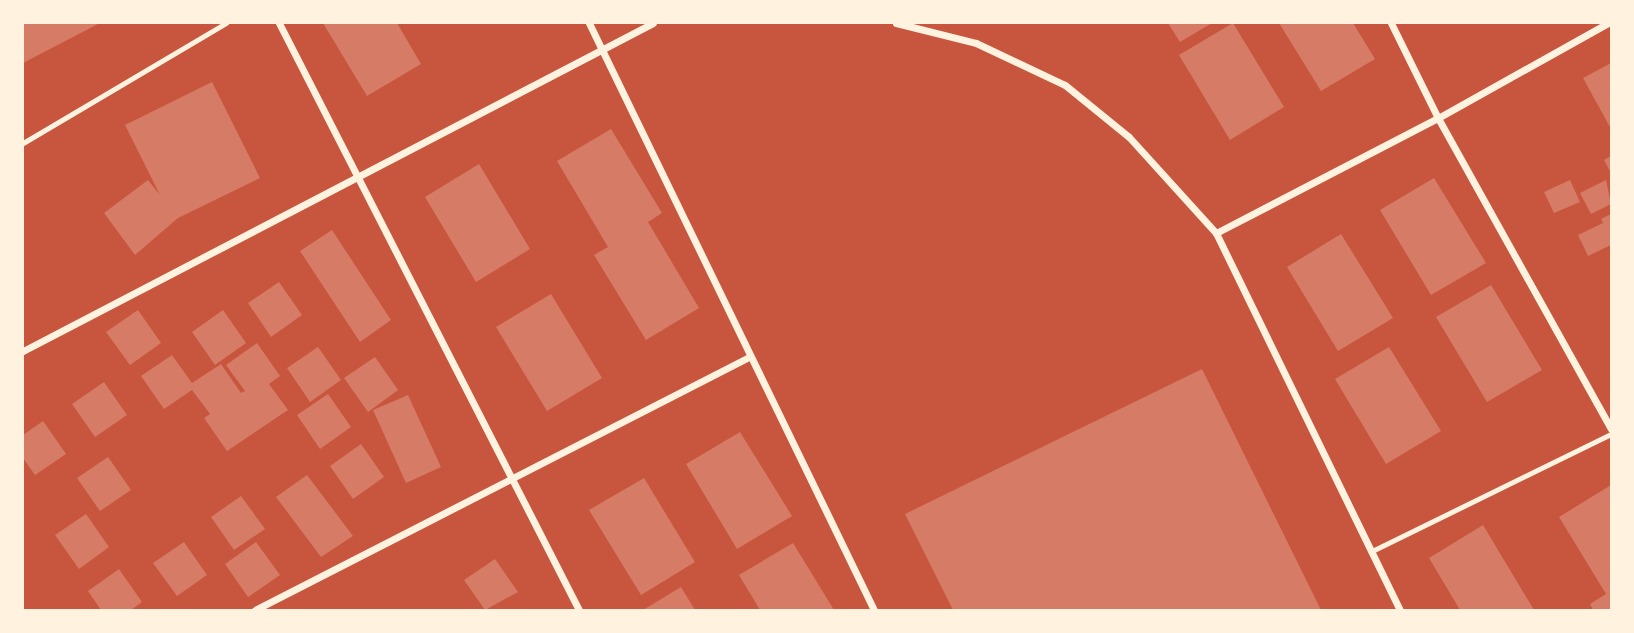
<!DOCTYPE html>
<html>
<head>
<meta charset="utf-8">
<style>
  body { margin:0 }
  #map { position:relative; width:1634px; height:633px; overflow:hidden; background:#c8553d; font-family:"Noto Sans",sans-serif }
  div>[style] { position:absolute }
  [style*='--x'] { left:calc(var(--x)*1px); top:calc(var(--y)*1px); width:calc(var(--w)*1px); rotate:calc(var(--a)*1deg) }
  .building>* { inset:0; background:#d67c66 }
  .service>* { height:5px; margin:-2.5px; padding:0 2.5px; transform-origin:2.5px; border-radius:2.5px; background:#fff3e0 }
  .minor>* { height:7px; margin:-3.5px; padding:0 3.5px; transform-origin:3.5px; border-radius:3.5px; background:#fff3e0 }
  span { translate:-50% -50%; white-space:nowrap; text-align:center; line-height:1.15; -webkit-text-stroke:5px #fff3e0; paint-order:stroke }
  .frame { position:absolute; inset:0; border:24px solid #fff3e0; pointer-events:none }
</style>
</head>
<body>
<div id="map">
  <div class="building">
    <div style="clip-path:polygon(23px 23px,100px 23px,23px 63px)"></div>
    <div style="clip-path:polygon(323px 23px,397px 23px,421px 64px,367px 96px)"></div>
    <div style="clip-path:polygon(1168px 23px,1212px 23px,1180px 42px)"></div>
    <div style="clip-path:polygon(1233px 23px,1284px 107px,1230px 140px,1179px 55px)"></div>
    <div style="clip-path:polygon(1279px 23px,1353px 23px,1375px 59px,1321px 91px)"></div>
    <div style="clip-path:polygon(1611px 63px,1611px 129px,1583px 78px)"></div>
    <div style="clip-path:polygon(212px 82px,260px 178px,178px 218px,135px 255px,104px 213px,148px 180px,160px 195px,125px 125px)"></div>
    <div style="clip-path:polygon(611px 129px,662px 213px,648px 222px,699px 308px,646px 340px,594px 255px,608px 247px,557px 161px)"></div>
    <div style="clip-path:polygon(1611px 156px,1611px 173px,1604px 160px)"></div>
    <div style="clip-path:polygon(479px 164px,530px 249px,476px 282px,425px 197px)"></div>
    <div style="clip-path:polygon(1434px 178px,1486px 263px,1431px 295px,1380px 210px)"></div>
    <div style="clip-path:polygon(1570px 180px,1580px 202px,1554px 213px,1544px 192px)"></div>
    <div style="clip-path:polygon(1606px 180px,1611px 204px,1591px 214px,1580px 193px)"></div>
    <div style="clip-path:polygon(1611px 214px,1611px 245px,1588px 256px,1578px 235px,1603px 223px,1601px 219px)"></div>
    <div style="clip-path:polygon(332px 230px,391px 320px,360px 342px,300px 251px)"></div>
    <div style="clip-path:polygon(1341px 234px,1393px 318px,1338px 351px,1287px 267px)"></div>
    <div style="clip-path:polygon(279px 282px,302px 315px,271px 337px,248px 303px)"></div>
    <div style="clip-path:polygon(1491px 285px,1542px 370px,1487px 402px,1436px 317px)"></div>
    <div style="clip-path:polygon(551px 294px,602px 378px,547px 411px,496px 327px)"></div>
    <div style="clip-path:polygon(138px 310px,161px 343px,130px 365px,106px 332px)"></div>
    <div style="clip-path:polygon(223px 310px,246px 343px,215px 365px,192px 332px)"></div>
    <div style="clip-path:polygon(257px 343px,280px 376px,269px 384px,288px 410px,227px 451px,204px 418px,210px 414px,192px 390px,164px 409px,141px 376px,172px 355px,192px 383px,221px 364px,241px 393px,245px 391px,226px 365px)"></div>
    <div style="clip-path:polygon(318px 347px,341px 380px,310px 402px,287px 368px)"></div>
    <div style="clip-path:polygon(1389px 347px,1441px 431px,1386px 464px,1335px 379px)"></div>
    <div style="clip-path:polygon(375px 357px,398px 390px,368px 412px,344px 378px)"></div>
    <div style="clip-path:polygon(1202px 369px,1321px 610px,953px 610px,905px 514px)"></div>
    <div style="clip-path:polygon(104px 382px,127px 415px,95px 437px,72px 404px)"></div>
    <div style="clip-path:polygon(328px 394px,351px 427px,320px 449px,297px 415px)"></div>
    <div style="clip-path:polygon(408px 395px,441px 467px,406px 483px,373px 410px)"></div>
    <div style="clip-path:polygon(43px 421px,66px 454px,35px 475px,23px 458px,23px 435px)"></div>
    <div style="clip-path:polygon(740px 432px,792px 516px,737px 549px,686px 464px)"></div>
    <div style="clip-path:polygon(361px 444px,384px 477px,353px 499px,330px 466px)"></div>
    <div style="clip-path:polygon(108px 457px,131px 490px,100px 511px,77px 478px)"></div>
    <div style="clip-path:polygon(307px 475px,353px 536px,321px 557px,276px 497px)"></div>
    <div style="clip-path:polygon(644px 478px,695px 562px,641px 595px,589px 510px)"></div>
    <div style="clip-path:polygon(1611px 485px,1611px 610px,1593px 610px,1590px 604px,1606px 594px,1559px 517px)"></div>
    <div style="clip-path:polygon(241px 496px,265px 529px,234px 550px,211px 517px)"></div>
    <div style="clip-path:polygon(86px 514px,109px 547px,79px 569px,55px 535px)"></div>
    <div style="clip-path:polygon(1483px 525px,1534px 610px,1460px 610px,1429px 558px)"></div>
    <div style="clip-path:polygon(184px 542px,207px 575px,177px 596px,153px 563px)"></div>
    <div style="clip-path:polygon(256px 542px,280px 575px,248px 597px,225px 564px)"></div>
    <div style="clip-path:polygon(793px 543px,834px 610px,760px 610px,739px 575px)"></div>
    <div style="clip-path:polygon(495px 559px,518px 592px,485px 610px,464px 580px)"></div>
    <div style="clip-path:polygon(119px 569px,142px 602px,131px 610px,101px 610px,88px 591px)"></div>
    <div style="clip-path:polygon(681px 587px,695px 610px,643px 610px)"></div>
  </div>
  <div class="service">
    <div style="--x:23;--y:143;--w:236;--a:-30.6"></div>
    <div style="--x:1372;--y:551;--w:266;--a:-26.1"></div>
  </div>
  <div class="minor">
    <div style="--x:279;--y:23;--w:659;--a:62.93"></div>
    <div style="--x:589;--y:23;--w:653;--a:64.1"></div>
    <div style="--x:896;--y:23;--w:82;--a:14"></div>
    <div style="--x:976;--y:43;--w:98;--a:25.3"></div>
    <div style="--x:1065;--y:85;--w:82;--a:39.1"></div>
    <div style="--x:1129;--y:137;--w:130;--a:47.8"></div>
    <div style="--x:1216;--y:233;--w:420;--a:64"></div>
    <div style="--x:1391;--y:23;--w:106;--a:63.7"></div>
    <div style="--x:1438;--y:118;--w:356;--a:60.9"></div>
    <div style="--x:1216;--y:233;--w:250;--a:-27.4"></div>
    <div style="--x:1438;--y:118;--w:195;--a:-29.2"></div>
    <div style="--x:23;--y:351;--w:710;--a:-27.5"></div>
    <div style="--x:255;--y:610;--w:555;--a:-27.12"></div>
  </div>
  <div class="frame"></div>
</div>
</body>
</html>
